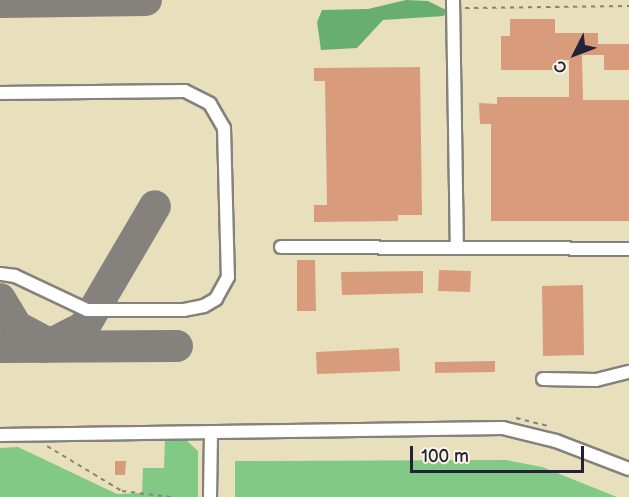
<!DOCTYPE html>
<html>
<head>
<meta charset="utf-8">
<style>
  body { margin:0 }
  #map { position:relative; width:629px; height:497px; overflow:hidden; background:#e8e0bc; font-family:"Balsamiq Sans",sans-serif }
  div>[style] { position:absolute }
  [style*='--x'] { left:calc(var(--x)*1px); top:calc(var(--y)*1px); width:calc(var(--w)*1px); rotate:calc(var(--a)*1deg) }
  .green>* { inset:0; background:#81c984 }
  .forest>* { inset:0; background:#68ad72 }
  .taxiway>* { height:32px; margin:-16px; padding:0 16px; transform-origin:16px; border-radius:16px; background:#85817c }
  .building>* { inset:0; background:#d89c7d }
  .path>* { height:2px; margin-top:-1px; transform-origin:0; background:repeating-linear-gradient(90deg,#85817c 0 4.5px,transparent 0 9px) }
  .roads { filter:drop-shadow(2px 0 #85817c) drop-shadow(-2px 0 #85817c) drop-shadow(0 2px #85817c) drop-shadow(0 -2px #85817c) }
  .minor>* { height:12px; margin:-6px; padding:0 6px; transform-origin:6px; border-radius:6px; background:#fff }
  span { translate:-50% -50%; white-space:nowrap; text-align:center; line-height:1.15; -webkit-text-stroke:4.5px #fcf5e5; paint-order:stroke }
  .north { position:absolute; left:545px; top:24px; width:60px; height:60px; -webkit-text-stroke:4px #fcf5e5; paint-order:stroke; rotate:228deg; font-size:16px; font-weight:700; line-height:24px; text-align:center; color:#22223b }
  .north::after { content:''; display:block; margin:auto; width:21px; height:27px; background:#22223b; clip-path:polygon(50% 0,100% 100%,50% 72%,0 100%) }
  .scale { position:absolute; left:410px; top:446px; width:174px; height:27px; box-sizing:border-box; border:3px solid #22223b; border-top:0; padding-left:8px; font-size:18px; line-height:21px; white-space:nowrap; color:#22223b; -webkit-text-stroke:4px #fcf5e5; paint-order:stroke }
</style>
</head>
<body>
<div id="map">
  <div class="green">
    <div style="clip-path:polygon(165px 439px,185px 439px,198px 451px,198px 497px,0 497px,0 448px,18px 447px,117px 494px,142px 493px,143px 468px,164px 468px)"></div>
    <div style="clip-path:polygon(506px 460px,542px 467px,617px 497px,235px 497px,235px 461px)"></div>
  </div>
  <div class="forest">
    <div style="clip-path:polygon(406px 0,428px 1px,446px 10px,444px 16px,383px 20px,357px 48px,321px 50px,317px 22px,322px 10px,368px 9px)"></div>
  </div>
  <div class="taxiway">
    <div style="--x:0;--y:2;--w:146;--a:-0.8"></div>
    <div style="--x:0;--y:299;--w:33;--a:59"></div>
    <div style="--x:17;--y:327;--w:41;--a:27.8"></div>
    <div style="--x:0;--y:347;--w:177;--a:-0.3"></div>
    <div style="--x:45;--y:347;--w:44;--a:-27.1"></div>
    <div style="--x:84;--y:327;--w:140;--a:-59.6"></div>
  </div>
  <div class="building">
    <div style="clip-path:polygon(510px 19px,555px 19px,555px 33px,598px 33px,598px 44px,629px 44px,629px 70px,604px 70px,604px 55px,582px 55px,583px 100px,629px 100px,629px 221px,491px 221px,491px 124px,480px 124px,479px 103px,497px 104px,497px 97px,569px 97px,569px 60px,558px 60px,558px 70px,501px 70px,501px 36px,510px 36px)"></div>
    <div style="clip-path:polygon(420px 67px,422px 215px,398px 215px,398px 221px,314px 222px,314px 205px,327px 205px,325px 81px,314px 81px,314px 68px)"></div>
    <div style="clip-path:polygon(297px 260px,315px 260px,316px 311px,297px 311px)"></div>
    <div style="clip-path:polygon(439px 270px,471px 271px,470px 292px,438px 291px)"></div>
    <div style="clip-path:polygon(423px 271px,423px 293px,342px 295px,341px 272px)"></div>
    <div style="clip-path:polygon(583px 285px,584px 355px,543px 356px,542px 286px)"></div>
    <div style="clip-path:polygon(399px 348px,400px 371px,317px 374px,316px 352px)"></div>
    <div style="clip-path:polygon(495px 361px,495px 372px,435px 373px,435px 362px)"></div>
    <div style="clip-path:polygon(115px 461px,126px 461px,125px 475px,115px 475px)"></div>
  </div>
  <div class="path">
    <div style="--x:465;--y:8;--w:164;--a:-0.7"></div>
    <div style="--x:516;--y:418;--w:33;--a:14"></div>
    <div style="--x:47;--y:446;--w:87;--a:31"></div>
    <div style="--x:122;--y:491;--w:49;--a:7"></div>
  </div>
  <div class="roads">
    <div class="minor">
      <div style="--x:453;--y:0;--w:247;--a:89.1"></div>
      <div style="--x:0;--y:93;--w:185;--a:-0.6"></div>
      <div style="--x:185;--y:91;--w:28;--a:27"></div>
      <div style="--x:210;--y:104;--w:28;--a:60"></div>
      <div style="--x:224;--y:128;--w:149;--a:88.5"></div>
      <div style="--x:228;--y:277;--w:25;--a:119"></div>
      <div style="--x:216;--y:299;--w:14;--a:150"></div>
      <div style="--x:204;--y:306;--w:20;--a:169"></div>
      <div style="--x:184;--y:310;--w:97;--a:180"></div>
      <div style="--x:87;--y:310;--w:80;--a:-154.7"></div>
      <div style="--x:15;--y:276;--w:15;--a:-172"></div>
      <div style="--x:281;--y:247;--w:348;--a:0.3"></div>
      <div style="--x:543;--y:379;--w:53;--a:1.1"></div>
      <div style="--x:596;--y:380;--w:34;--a:-14"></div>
      <div style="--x:0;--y:435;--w:503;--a:-0.8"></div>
      <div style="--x:503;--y:428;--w:55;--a:13.8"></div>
      <div style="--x:556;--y:441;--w:78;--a:21"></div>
      <div style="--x:210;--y:497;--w:62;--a:-89.1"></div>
    </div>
  </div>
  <div class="north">С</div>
  <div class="scale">100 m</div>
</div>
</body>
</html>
